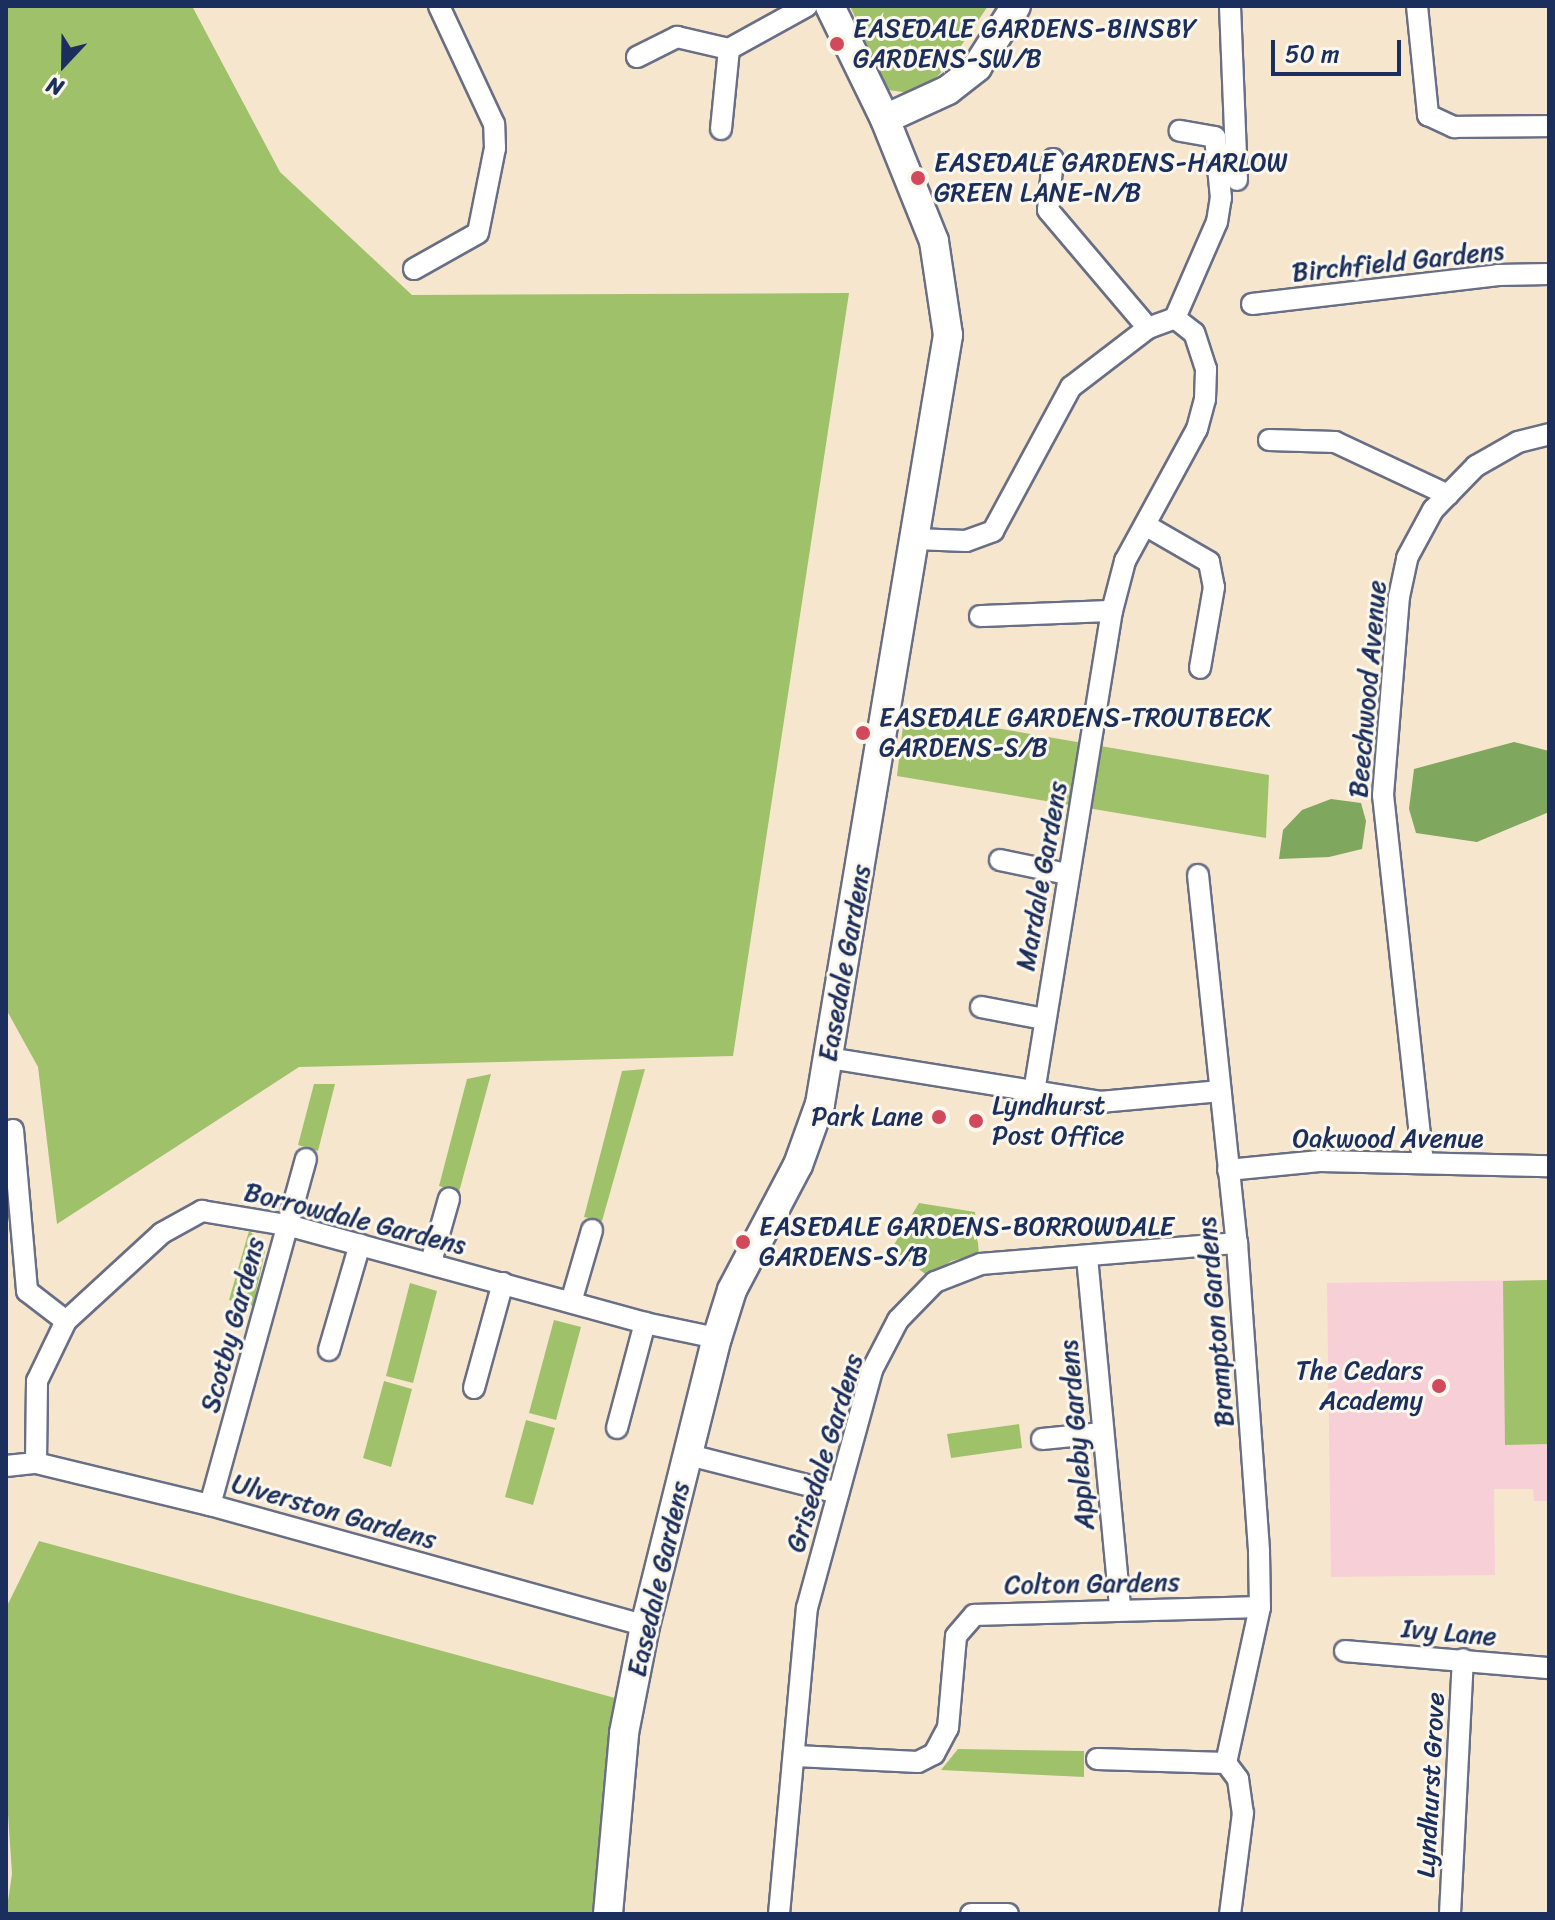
<!DOCTYPE html>
<html>
<head>
<meta charset="utf-8">
<style>
  body { margin:0 }
  #map { position:relative; width:1555px; height:1920px; overflow:hidden; background:#f6e6ce; font-family:Sriracha,sans-serif }
  div>[style] { position:absolute }
  [style*='--x'] { left:calc(var(--x)*1px); top:calc(var(--y)*1px); width:calc(var(--w)*1px); rotate:calc(var(--a)*1deg) }
  .built>* { inset:0; background:#f6cfd7 }
  .green>* { inset:0; background:#9fc16a }
  .forest>* { inset:0; background:#7fa75e }
  .roads { filter:drop-shadow(2px 0 #686f85) drop-shadow(-2px 0 #686f85) drop-shadow(0 2px #686f85) drop-shadow(0 -2px #686f85) }
  .street>* { height:20px; margin:-10px; padding:0 10px; transform-origin:10px; border-radius:10px; background:#fff }
  .secondary>* { height:28px; margin:-14px; padding:0 14px; transform-origin:14px; border-radius:14px; background:#fff }
  .dots>* { width:22px; height:22px; translate:-50% -50%; box-sizing:border-box; border:4px solid #fbf7ec; border-radius:50% }
  span { translate:-50% -50%; white-space:nowrap; text-align:center; line-height:1.15; -webkit-text-stroke:6px #fbf7ec; paint-order:stroke }
  .poi-label { font-size:26px; color:#1b2f5e }
  .left { translate:0 -50%; text-align:left }
  .right { translate:-100% -50%; text-align:right }
  .street-label { font-size:26px; color:#1b2f5e }
  .frame { position:absolute; inset:0; border:8px solid #1b2f5e; pointer-events:none }
  .north { position:absolute; left:24px; top:24px; width:80px; height:80px; -webkit-text-stroke:6px #fbf7ec; paint-order:stroke; rotate:202deg; font-size:22px; font-weight:700; line-height:32px; text-align:center; color:#1b2f5e }
  .north::after { content:''; display:block; margin:auto; width:28px; height:36px; background:#1b2f5e; clip-path:polygon(50% 0,100% 100%,50% 72%,0 100%) }
  .scale { position:absolute; left:1271px; top:40px; width:130px; height:36px; box-sizing:border-box; border:4px solid #1b2f5e; border-top:0; padding-left:10px; font-size:24px; line-height:28px; white-space:nowrap; color:#1b2f5e; -webkit-text-stroke:6px #fbf7ec; paint-order:stroke }
</style>
</head>
<body>
<div id="map">
  <div class="built">
    <div style="clip-path:polygon(1549px 1280px,1549px 1501px,1534px 1501px,1533px 1489px,1494px 1489px,1495px 1575px,1331px 1577px,1327px 1283px)"></div>
  </div>
  <div class="green">
    <div style="clip-path:polygon(6px 6px,192px 6px,280px 172px,412px 295px,849px 293px,733px 1056px,299px 1067px,57px 1224px,38px 1067px,6px 1009px)"></div>
    <div style="clip-path:polygon(850px 6px,988px 6px,946px 68px,918px 94px,888px 90px)"></div>
    <div style="clip-path:polygon(904px 718px,1002px 729px,1269px 775px,1266px 838px,897px 776px)"></div>
    <div style="clip-path:polygon(645px 1069px,602px 1221px,584px 1217px,622px 1071px)"></div>
    <div style="clip-path:polygon(491px 1074px,459px 1192px,439px 1186px,467px 1079px)"></div>
    <div style="clip-path:polygon(314px 1084px,335px 1084px,318px 1151px,298px 1145px)"></div>
    <div style="clip-path:polygon(919px 1203px,975px 1212px,979px 1254px,951px 1261px,929px 1277px,892px 1248px)"></div>
    <div style="clip-path:polygon(249px 1231px,264px 1242px,265px 1251px,253px 1306px,229px 1300px)"></div>
    <div style="clip-path:polygon(1549px 1280px,1549px 1444px,1505px 1445px,1503px 1281px)"></div>
    <div style="clip-path:polygon(410px 1283px,437px 1291px,413px 1383px,386px 1376px)"></div>
    <div style="clip-path:polygon(554px 1320px,581px 1327px,556px 1420px,529px 1413px)"></div>
    <div style="clip-path:polygon(384px 1381px,412px 1389px,391px 1467px,363px 1458px)"></div>
    <div style="clip-path:polygon(526px 1420px,555px 1428px,533px 1505px,505px 1497px)"></div>
    <div style="clip-path:polygon(1019px 1424px,1022px 1448px,951px 1458px,947px 1434px)"></div>
    <div style="clip-path:polygon(39px 1541px,615px 1698px,594px 1914px,6px 1914px,12px 1874px,6px 1784px,6px 1608px)"></div>
    <div style="clip-path:polygon(958px 1749px,1084px 1751px,1084px 1777px,941px 1770px)"></div>
  </div>
  <div class="forest">
    <div style="clip-path:polygon(1514px 742px,1549px 751px,1549px 812px,1477px 842px,1416px 833px,1409px 809px,1414px 769px)"></div>
    <div style="clip-path:polygon(1331px 799px,1361px 803px,1366px 821px,1362px 849px,1329px 857px,1279px 859px,1283px 830px,1302px 810px)"></div>
  </div>
  <div class="roads">
    <div class="street">
      <div style="--x:1230;--y:6;--w:174;--a:87.7"></div>
      <div style="--x:1417;--y:6;--w:110;--a:84.2"></div>
      <div style="--x:1428;--y:115;--w:29;--a:25"></div>
      <div style="--x:1454;--y:127;--w:95;--a:-0.6"></div>
      <div style="--x:637;--y:57;--w:45;--a:-26.6"></div>
      <div style="--x:677;--y:37;--w:53;--a:13"></div>
      <div style="--x:729;--y:49;--w:89;--a:-28.9"></div>
      <div style="--x:721;--y:129;--w:80;--a:-84.3"></div>
      <div style="--x:1053;--y:159;--w:51;--a:95.6"></div>
      <div style="--x:1048;--y:210;--w:155;--a:49.7"></div>
      <div style="--x:414;--y:269;--w:73;--a:-29.4"></div>
      <div style="--x:478;--y:233;--w:87;--a:-78.7"></div>
      <div style="--x:495;--y:148;--w:24;--a:-92"></div>
      <div style="--x:494;--y:124;--w:130;--a:-115"></div>
      <div style="--x:1252;--y:304;--w:248;--a:-6.7"></div>
      <div style="--x:1498;--y:275;--w:51;--a:-1.1"></div>
      <div style="--x:1269;--y:440;--w:66;--a:1.7"></div>
      <div style="--x:1335;--y:442;--w:125;--a:25.1"></div>
      <div style="--x:1145;--y:525;--w:74;--a:30"></div>
      <div style="--x:1209;--y:562;--w:25;--a:79"></div>
      <div style="--x:1214;--y:587;--w:82;--a:99.8"></div>
      <div style="--x:915;--y:539;--w:51;--a:2.2"></div>
      <div style="--x:966;--y:541;--w:29;--a:-20"></div>
      <div style="--x:993;--y:531;--w:164;--a:-61.6"></div>
      <div style="--x:1071;--y:387;--w:97;--a:-37.5"></div>
      <div style="--x:1148;--y:328;--w:29;--a:-20"></div>
      <div style="--x:1175;--y:318;--w:105;--a:-66.4"></div>
      <div style="--x:1217;--y:222;--w:24;--a:-81"></div>
      <div style="--x:1221;--y:198;--w:61;--a:-95.6"></div>
      <div style="--x:1215;--y:137;--w:36;--a:-170"></div>
      <div style="--x:980;--y:616;--w:132;--a:-2.2"></div>
      <div style="--x:1000;--y:860;--w:68;--a:11.8"></div>
      <div style="--x:1198;--y:875;--w:370;--a:84"></div>
      <div style="--x:1237;--y:1243;--w:310;--a:85.9"></div>
      <div style="--x:1259;--y:1552;--w:55;--a:89"></div>
      <div style="--x:1260;--y:1607;--w:160;--a:102.3"></div>
      <div style="--x:981;--y:1007;--w:64;--a:10.8"></div>
      <div style="--x:829;--y:1058;--w:275;--a:9.2"></div>
      <div style="--x:1100;--y:1102;--w:121;--a:-5.2"></div>
      <div style="--x:1034;--y:1092;--w:487;--a:-80.8"></div>
      <div style="--x:1112;--y:611;--w:52;--a:-75.4"></div>
      <div style="--x:1125;--y:561;--w:150;--a:-61.4"></div>
      <div style="--x:1197;--y:429;--w:31;--a:-75"></div>
      <div style="--x:1205;--y:399;--w:30;--a:-88"></div>
      <div style="--x:1206;--y:369;--w:38;--a:-108"></div>
      <div style="--x:1194;--y:333;--w:24;--a:-142"></div>
      <div style="--x:13;--y:1130;--w:162;--a:85"></div>
      <div style="--x:27;--y:1291;--w:49;--a:37.6"></div>
      <div style="--x:1423;--y:1163;--w:370;--a:-96.2"></div>
      <div style="--x:1383;--y:795;--w:199;--a:-85.4"></div>
      <div style="--x:1399;--y:597;--w:40;--a:-78"></div>
      <div style="--x:1407;--y:558;--w:55;--a:-61.6"></div>
      <div style="--x:1433;--y:510;--w:62;--a:-45.7"></div>
      <div style="--x:1476;--y:466;--w:48;--a:-29.7"></div>
      <div style="--x:1518;--y:442;--w:32;--a:-14"></div>
      <div style="--x:1228;--y:1170;--w:92;--a:-5.6"></div>
      <div style="--x:1320;--y:1161;--w:229;--a:1.3"></div>
      <div style="--x:1087;--y:1257;--w:353;--a:84.6"></div>
      <div style="--x:431;--y:1262;--w:66;--a:-74.1"></div>
      <div style="--x:571;--y:1302;--w:75;--a:-73.7"></div>
      <div style="--x:329;--y:1350;--w:110;--a:-73.7"></div>
      <div style="--x:474;--y:1388;--w:109;--a:-74.6"></div>
      <div style="--x:617;--y:1428;--w:109;--a:-75.1"></div>
      <div style="--x:1042;--y:1439;--w:61;--a:-5.6"></div>
      <div style="--x:689;--y:1455;--w:154;--a:14.3"></div>
      <div style="--x:36;--y:1463;--w:82;--a:-89.3"></div>
      <div style="--x:37;--y:1381;--w:67;--a:-64.2"></div>
      <div style="--x:66;--y:1321;--w:130;--a:-42.5"></div>
      <div style="--x:162;--y:1233;--w:46;--a:-28.8"></div>
      <div style="--x:202;--y:1211;--w:86;--a:9.4"></div>
      <div style="--x:287;--y:1225;--w:371;--a:15.3"></div>
      <div style="--x:645;--y:1323;--w:74;--a:11.8"></div>
      <div style="--x:6;--y:1466;--w:30;--a:-6"></div>
      <div style="--x:36;--y:1463;--w:179;--a:13.6"></div>
      <div style="--x:210;--y:1505;--w:452;--a:15.5"></div>
      <div style="--x:210;--y:1505;--w:359;--a:-74.5"></div>
      <div style="--x:1345;--y:1651;--w:205;--a:4.8"></div>
      <div style="--x:796;--y:1756;--w:122;--a:2.8"></div>
      <div style="--x:918;--y:1762;--w:18;--a:-27"></div>
      <div style="--x:934;--y:1754;--w:30;--a:-62"></div>
      <div style="--x:948;--y:1728;--w:92;--a:-85"></div>
      <div style="--x:956;--y:1636;--w:28;--a:-49"></div>
      <div style="--x:974;--y:1615;--w:286;--a:-1.6"></div>
      <div style="--x:1097;--y:1759;--w:129;--a:1.8"></div>
      <div style="--x:1226;--y:1763;--w:20;--a:53"></div>
      <div style="--x:1238;--y:1779;--w:34;--a:82"></div>
      <div style="--x:1243;--y:1813;--w:102;--a:97.3"></div>
      <div style="--x:779;--y:1914;--w:307;--a:-84.8"></div>
      <div style="--x:807;--y:1608;--w:247;--a:-74.7"></div>
      <div style="--x:872;--y:1370;--w:56;--a:-62.5"></div>
      <div style="--x:898;--y:1320;--w:53;--a:-45.8"></div>
      <div style="--x:935;--y:1282;--w:49;--a:-21.4"></div>
      <div style="--x:981;--y:1264;--w:257;--a:-4.7"></div>
      <div style="--x:971;--y:1914;--w:37;--a:0"></div>
      <div style="--x:1450;--y:1914;--w:255;--a:-87.1"></div>
    </div>
    <div class="secondary">
      <div style="--x:885;--y:119;--w:69;--a:-24.7"></div>
      <div style="--x:948;--y:90;--w:37;--a:-38"></div>
      <div style="--x:977;--y:67;--w:72;--a:-57.4"></div>
      <div style="--x:608;--y:1914;--w:182;--a:-84.9"></div>
      <div style="--x:624;--y:1733;--w:109;--a:-78.9"></div>
      <div style="--x:645;--y:1626;--w:297;--a:-76"></div>
      <div style="--x:717;--y:1338;--w:50;--a:-72.6"></div>
      <div style="--x:732;--y:1290;--w:141;--a:-62.2"></div>
      <div style="--x:798;--y:1165;--w:65;--a:-70.2"></div>
      <div style="--x:820;--y:1104;--w:780;--a:-80.55"></div>
      <div style="--x:948;--y:335;--w:95;--a:-98.5"></div>
      <div style="--x:934;--y:241;--w:131;--a:-111.9"></div>
      <div style="--x:885;--y:119;--w:126;--a:-116"></div>
    </div>
  </div>
  <div class="dots">
    <div style="left:837px;top:44px;background:#d1495b"></div>
    <div style="left:918px;top:178px;background:#d1495b"></div>
    <div style="left:863px;top:733px;background:#d1495b"></div>
    <div style="left:939px;top:1117px;background:#d1495b"></div>
    <div style="left:976px;top:1121px;background:#d1495b"></div>
    <div style="left:743px;top:1242px;background:#d1495b"></div>
    <div style="left:1439px;top:1386px;background:#d1495b"></div>
  </div>
  <div class="poi-label">
    <span class="left" style="left:853px;top:44px">EASEDALE GARDENS-BINSBY<br>GARDENS-SW/B</span>
    <span class="left" style="left:934px;top:178px">EASEDALE GARDENS-HARLOW<br>GREEN LANE-N/B</span>
    <span class="left" style="left:879px;top:733px">EASEDALE GARDENS-TROUTBECK<br>GARDENS-S/B</span>
    <span class="left" style="left:992px;top:1121px">Lyndhurst<br>Post Office</span>
    <span class="right" style="left:923px;top:1117px">Park Lane</span>
    <span class="left" style="left:759px;top:1242px">EASEDALE GARDENS-BORROWDALE<br>GARDENS-S/B</span>
    <span class="right" style="left:1423px;top:1386px">The Cedars<br>Academy</span>
  </div>
  <div class="street-label">
    <span style="left:1398px;top:262px;rotate:-6deg">Birchfield Gardens</span>
    <span style="left:1368px;top:689px;rotate:-85deg">Beechwood Avenue</span>
    <span style="left:1042px;top:876px;rotate:-80deg">Mardale Gardens</span>
    <span style="left:845px;top:963px;rotate:-80deg">Easedale Gardens</span>
    <span style="left:1388px;top:1139px">Oakwood Avenue</span>
    <span style="left:355px;top:1219px;rotate:14deg">Borrowdale Gardens</span>
    <span style="left:1216px;top:1322px;rotate:-95deg">Brampton Gardens</span>
    <span style="left:233px;top:1325px;rotate:-75deg">Scotby Gardens</span>
    <span style="left:1077px;top:1435px;rotate:-95deg">Appleby Gardens</span>
    <span style="left:825px;top:1453px;rotate:-73deg">Grisedale Gardens</span>
    <span style="left:334px;top:1512px;rotate:16deg">Ulverston Gardens</span>
    <span style="left:659px;top:1579px;rotate:-77deg">Easedale Gardens</span>
    <span style="left:1092px;top:1584px;rotate:-1deg">Colton Gardens</span>
    <span style="left:1449px;top:1633px;rotate:5deg">Ivy Lane</span>
    <span style="left:1431px;top:1785px;rotate:-87deg">Lyndhurst Grove</span>
  </div>
  <div class="frame"></div>
  <div class="north">N</div>
  <div class="scale">50 m</div>
</div>
</body>
</html>
